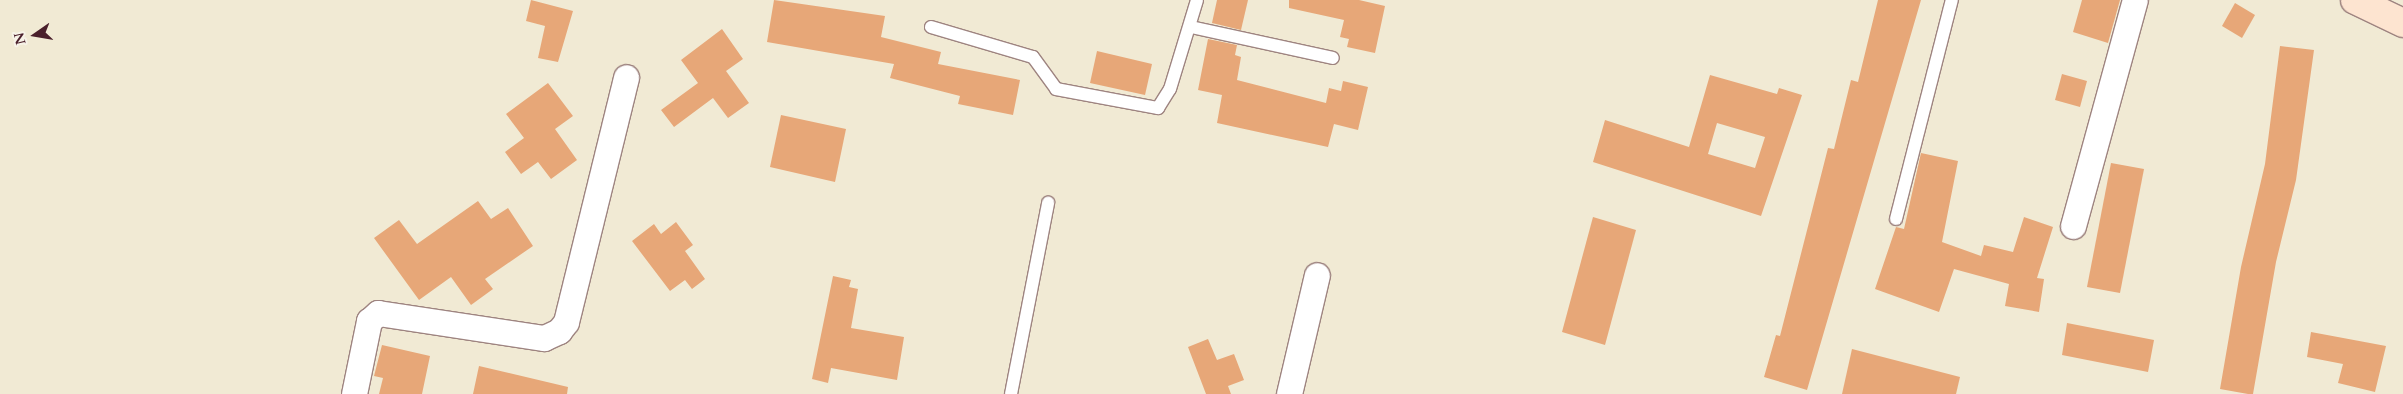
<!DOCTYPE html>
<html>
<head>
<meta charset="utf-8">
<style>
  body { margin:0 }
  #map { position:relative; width:2403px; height:394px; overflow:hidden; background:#f1ead4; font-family:Cardo,serif }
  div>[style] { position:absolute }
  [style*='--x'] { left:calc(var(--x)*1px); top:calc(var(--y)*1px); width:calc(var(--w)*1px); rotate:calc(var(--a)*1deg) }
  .building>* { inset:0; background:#e7a778 }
  .roads { filter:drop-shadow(1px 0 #9e8480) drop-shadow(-1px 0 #9e8480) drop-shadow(0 1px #9e8480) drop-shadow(0 -1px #9e8480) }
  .lane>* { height:12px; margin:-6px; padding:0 6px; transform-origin:6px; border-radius:6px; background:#fff }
  .street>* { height:25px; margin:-12.5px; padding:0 12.5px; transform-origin:12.5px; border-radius:12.5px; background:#fff }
  .secondary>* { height:28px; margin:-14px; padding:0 14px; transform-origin:14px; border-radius:14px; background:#fde4d0 }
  span { translate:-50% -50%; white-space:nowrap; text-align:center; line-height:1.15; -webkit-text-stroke:4.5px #f7f3e8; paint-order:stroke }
  .north { position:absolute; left:10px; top:10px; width:50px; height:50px; -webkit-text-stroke:4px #f7f3e8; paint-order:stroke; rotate:257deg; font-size:14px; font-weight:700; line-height:20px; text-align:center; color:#4a1f2b }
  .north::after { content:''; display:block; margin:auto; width:18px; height:22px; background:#4a1f2b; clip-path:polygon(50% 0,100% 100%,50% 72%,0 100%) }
</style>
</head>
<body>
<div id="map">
  <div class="building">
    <div style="clip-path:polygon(531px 0,573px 11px,558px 62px,538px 58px,545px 26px,526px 21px)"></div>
    <div style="clip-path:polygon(774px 0,885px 16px,881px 37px,941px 52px,938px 64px,1020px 80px,1013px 115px,958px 104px,960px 96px,890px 78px,894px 64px,767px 42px)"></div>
    <div style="clip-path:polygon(1217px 0,1248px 0,1241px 30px,1212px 23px)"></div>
    <div style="clip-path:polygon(1289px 0,1359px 0,1385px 6px,1375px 53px,1347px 47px,1349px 39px,1340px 37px,1344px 20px,1289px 8px)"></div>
    <div style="clip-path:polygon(1878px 0,1921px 0,1807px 390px,1764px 377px,1776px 335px,1780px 336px,1828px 148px,1834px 149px,1851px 80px,1858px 82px)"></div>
    <div style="clip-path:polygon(2082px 0,2120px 0,2108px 43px,2073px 32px)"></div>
    <div style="clip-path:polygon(2235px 3px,2255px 15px,2242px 38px,2222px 26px)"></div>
    <div style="clip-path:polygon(722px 29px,743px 59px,726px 71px,749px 103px,728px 118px,713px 98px,674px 127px,661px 110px,698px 83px,681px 60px)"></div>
    <div style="clip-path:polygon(1208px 39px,1237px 45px,1235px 55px,1241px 57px,1237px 80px,1326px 103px,1329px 88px,1341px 91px,1343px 81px,1368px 87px,1358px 130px,1334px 124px,1328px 147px,1217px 123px,1222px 95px,1198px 90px)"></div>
    <div style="clip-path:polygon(2280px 46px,2314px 50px,2296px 180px,2276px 262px,2253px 394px,2248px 394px,2220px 389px,2241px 267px,2265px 164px)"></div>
    <div style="clip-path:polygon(1097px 51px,1152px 64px,1145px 95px,1090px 83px)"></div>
    <div style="clip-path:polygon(2062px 74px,2087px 81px,2080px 107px,2055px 100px)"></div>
    <div style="clip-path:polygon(evenodd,1710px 75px,1777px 94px,1779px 88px,1802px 95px,1761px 216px,1593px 162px,1605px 120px,1689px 147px,1710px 75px,1717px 123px,1765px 137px,1755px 168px,1708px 154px,1717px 123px)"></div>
    <div style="clip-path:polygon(548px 83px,573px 116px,555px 129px,577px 160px,551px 179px,538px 162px,521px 174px,505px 152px,524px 138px,506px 114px)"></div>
    <div style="clip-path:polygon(781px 115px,846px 129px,835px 182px,770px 167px)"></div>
    <div style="clip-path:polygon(1921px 153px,1958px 161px,1942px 242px,1981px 256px,1984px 245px,2013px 252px,2024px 217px,2053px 227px,2037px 278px,2044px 279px,2039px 312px,2005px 306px,2009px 284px,1954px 269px,1939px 312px,1875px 289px,1896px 227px,1904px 229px)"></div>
    <div style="clip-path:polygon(2111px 163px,2144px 169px,2120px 293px,2087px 287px)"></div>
    <div style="clip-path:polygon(478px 201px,491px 219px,508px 208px,533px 246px,485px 279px,493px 289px,471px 305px,451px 277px,419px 300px,374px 238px,399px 220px,417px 244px)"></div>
    <div style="clip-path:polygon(1593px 217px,1636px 230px,1605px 345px,1562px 332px)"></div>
    <div style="clip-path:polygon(676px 222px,693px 245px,685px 251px,705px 279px,692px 289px,685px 280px,670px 291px,632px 241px,654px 224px,661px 234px)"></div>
    <div style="clip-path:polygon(833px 276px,851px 280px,849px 287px,858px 289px,851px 328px,904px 337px,897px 380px,831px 368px,828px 383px,812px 379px)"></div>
    <div style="clip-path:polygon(2067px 323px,2154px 340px,2148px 372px,2062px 355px)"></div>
    <div style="clip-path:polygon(2311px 332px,2386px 346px,2375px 392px,2338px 383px,2343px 364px,2307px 357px)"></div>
    <div style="clip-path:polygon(1208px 339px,1217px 360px,1234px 354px,1244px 380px,1228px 386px,1231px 394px,1206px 394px,1188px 347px)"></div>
    <div style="clip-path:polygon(382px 345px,430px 356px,422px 394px,379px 394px,383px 378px,374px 376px)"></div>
    <div style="clip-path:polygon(1852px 349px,1960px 377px,1956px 394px,1842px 394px)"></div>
    <div style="clip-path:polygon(479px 366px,568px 387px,567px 394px,473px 394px)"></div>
  </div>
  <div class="roads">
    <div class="lane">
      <div style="--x:931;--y:27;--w:106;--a:16.4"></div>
      <div style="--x:1033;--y:57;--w:39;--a:54"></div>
      <div style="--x:1056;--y:89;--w:104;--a:10.6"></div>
      <div style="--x:1158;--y:108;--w:22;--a:-58"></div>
      <div style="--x:1170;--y:89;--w:93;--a:-73.1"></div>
      <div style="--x:1191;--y:27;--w:145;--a:12.3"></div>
      <div style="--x:1896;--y:219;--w:226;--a:-75.7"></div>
      <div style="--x:1011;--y:394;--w:195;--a:-79"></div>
    </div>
    <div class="street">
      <div style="--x:2073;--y:226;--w:234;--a:-74.7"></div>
      <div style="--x:354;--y:394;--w:75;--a:-78.4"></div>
      <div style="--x:369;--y:321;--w:12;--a:-42"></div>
      <div style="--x:378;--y:313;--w:168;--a:8.6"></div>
      <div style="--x:544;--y:338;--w:17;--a:-25"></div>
      <div style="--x:559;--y:331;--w:11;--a:-52"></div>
      <div style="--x:566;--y:322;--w:252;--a:-76.2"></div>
      <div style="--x:1289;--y:394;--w:122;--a:-76.8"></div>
    </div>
    <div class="secondary">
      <div style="--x:2355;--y:0;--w:53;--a:25.6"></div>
    </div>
  </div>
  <div class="north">N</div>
</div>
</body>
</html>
